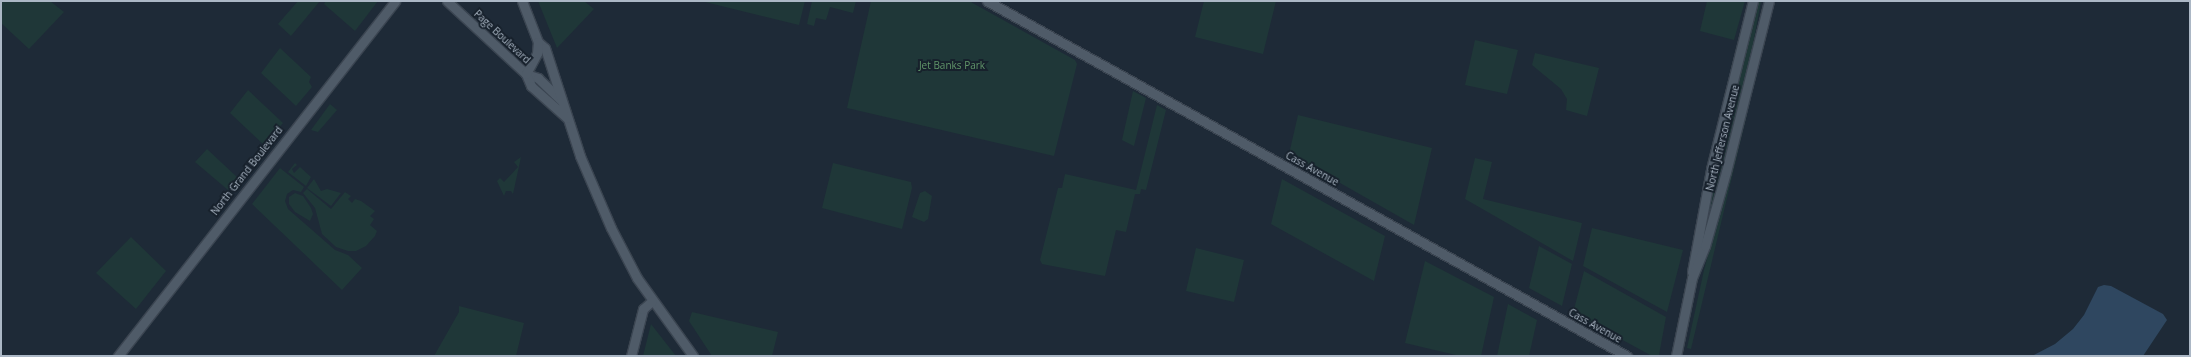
<!DOCTYPE html>
<html>
<head>
<meta charset="utf-8">
<style>
  body { margin:0 }
  #map { position:relative; width:2191px; height:357px; overflow:hidden; background:#1e2a37; font-family:"Open Sans",sans-serif }
  div>[style] { position:absolute }
  [style*='--x'] { left:calc(var(--x)*1px); top:calc(var(--y)*1px); width:calc(var(--w)*1px); rotate:calc(var(--a)*1deg) }
  .green>* { inset:0; background:#1f3738 }
  .water>* { inset:0; background:#2f4760 }
  .roads { filter:drop-shadow(1px 0 #3b4551) drop-shadow(-1px 0 #3b4551) drop-shadow(0 1px #3b4551) drop-shadow(0 -1px #3b4551) }
  .major>* { height:9px; margin:-4.5px; padding:0 4.5px; transform-origin:4.5px; border-radius:4.5px; background:#4f5b68 }
  span { translate:-50% -50%; white-space:nowrap; text-align:center; line-height:1.15; -webkit-text-stroke:4px #17212c; paint-order:stroke }
  .street-label { font-size:10px; color:#abb7c5 }
  .park-label { font-size:10px; color:#61966a }
  .frame { position:absolute; inset:0; border:2px solid #abb7c5; pointer-events:none }
</style>
</head>
<body>
<div id="map">
  <div class="green">
    <div style="clip-path:polygon(1px 1px,50px 1px,64px 12px,29px 49px,1px 23px)"></div>
    <div style="clip-path:polygon(298px 1px,320px 1px,291px 36px,278px 24px)"></div>
    <div style="clip-path:polygon(326px 1px,378px 1px,355px 31px,324px 4px)"></div>
    <div style="clip-path:polygon(538px 1px,584px 1px,594px 9px,557px 48px)"></div>
    <div style="clip-path:polygon(701px 1px,805px 1px,799px 25px)"></div>
    <div style="clip-path:polygon(812px 1px,856px 1px,853px 13px,830px 7px,826px 20px,816px 18px,814px 26px,807px 24px)"></div>
    <div style="clip-path:polygon(871px 1px,969px 1px,1075px 60px,1077px 64px,1054px 156px,847px 108px)"></div>
    <div style="clip-path:polygon(1204px 1px,1276px 1px,1263px 54px,1195px 37px)"></div>
    <div style="clip-path:polygon(1707px 1px,1745px 1px,1734px 40px,1700px 31px)"></div>
    <div style="clip-path:polygon(1757px 1px,1761px 1px,1752px 50px,1702px 245px,1716px 164px)"></div>
    <div style="clip-path:polygon(1774px 1px,1691px 349px,1687px 348px,1704px 270px)"></div>
    <div style="clip-path:polygon(1475px 40px,1518px 50px,1507px 94px,1465px 85px)"></div>
    <div style="clip-path:polygon(280px 48px,311px 77px,309px 82px,312px 87px,296px 106px,261px 73px)"></div>
    <div style="clip-path:polygon(1535px 53px,1599px 68px,1587px 116px,1566px 110px,1567px 99px,1561px 89px,1532px 65px)"></div>
    <div style="clip-path:polygon(248px 90px,283px 123px,264px 145px,230px 113px)"></div>
    <div style="clip-path:polygon(1133px 91px,1146px 98px,1134px 146px,1122px 140px)"></div>
    <div style="clip-path:polygon(330px 104px,337px 110px,318px 132px,311px 130px)"></div>
    <div style="clip-path:polygon(1157px 105px,1166px 110px,1146px 190px,1141px 189px,1140px 194px,1135px 194px,1126px 232px,1116px 230px,1105px 276px,1042px 264px,1040px 260px,1058px 188px,1062px 188px,1065px 174px,1136px 190px)"></div>
    <div style="clip-path:polygon(1298px 115px,1432px 148px,1414px 225px,1289px 154px)"></div>
    <div style="clip-path:polygon(207px 149px,238px 178px,228px 190px,195px 162px)"></div>
    <div style="clip-path:polygon(521px 157px,513px 194px,511px 191px,506px 191px,504px 196px,497px 181px,500px 178px,504px 182px,518px 167px,514px 162px)"></div>
    <div style="clip-path:polygon(1475px 158px,1492px 162px,1483px 199px,1582px 223px,1573px 261px,1465px 199px)"></div>
    <div style="clip-path:polygon(295px 163px,297px 165px,292px 169px,294px 173px,300px 167px,311px 177px,306px 186px,288px 172px)"></div>
    <div style="clip-path:polygon(833px 163px,911px 182px,912px 188px,902px 229px,822px 208px)"></div>
    <div style="clip-path:polygon(280px 168px,304px 187px,301px 192px,293px 190px,287px 194px,285px 201px,288px 209px,335px 250px,348px 255px,362px 268px,342px 290px,252px 204px)"></div>
    <div style="clip-path:polygon(314px 179px,321px 191px,327px 189px,341px 193px,331px 206px,307px 188px)"></div>
    <div style="clip-path:polygon(1282px 179px,1385px 236px,1374px 281px,1271px 224px)"></div>
    <div style="clip-path:polygon(307px 189px,331px 209px,345px 192px,351px 196px,348px 199px,352px 203px,355px 199px,361px 201px,375px 211px,370px 216px,374px 219px,370px 225px,377px 231px,375px 236px,366px 246px,356px 251px,348px 251px,336px 247px,322px 234px,315px 208px,303px 193px)"></div>
    <div style="clip-path:polygon(925px 191px,932px 196px,928px 219px,924px 222px,912px 217px,920px 193px)"></div>
    <div style="clip-path:polygon(295px 193px,303px 196px,311px 208px,313px 214px,310px 221px,295px 212px,289px 204px,289px 197px)"></div>
    <div style="clip-path:polygon(1592px 228px,1683px 250px,1667px 312px,1583px 266px)"></div>
    <div style="clip-path:polygon(131px 237px,166px 271px,136px 309px,96px 273px)"></div>
    <div style="clip-path:polygon(1539px 246px,1572px 264px,1562px 306px,1529px 288px)"></div>
    <div style="clip-path:polygon(1196px 248px,1244px 260px,1234px 302px,1186px 291px)"></div>
    <div style="clip-path:polygon(1425px 261px,1494px 297px,1481px 356px,1460px 356px,1405px 343px)"></div>
    <div style="clip-path:polygon(1584px 271px,1666px 317px,1659px 355px,1652px 356px,1573px 313px)"></div>
    <div style="clip-path:polygon(1508px 304px,1537px 320px,1529px 356px,1497px 356px)"></div>
    <div style="clip-path:polygon(459px 306px,524px 323px,516px 356px,434px 356px,459px 312px)"></div>
    <div style="clip-path:polygon(692px 312px,778px 332px,772px 356px,712px 356px,689px 321px)"></div>
    <div style="clip-path:polygon(651px 324px,676px 356px,643px 356px)"></div>
  </div>
  <div class="water">
    <div style="clip-path:polygon(2104px 285px,2111px 286px,2163px 314px,2167px 320px,2143px 356px,2032px 356px,2055px 344px,2073px 329px,2084px 315px,2098px 287px)"></div>
  </div>
  <div class="roads">
    <div class="major">
      <div style="--x:447;--y:1;--w:108;--a:42.7"></div>
      <div style="--x:526;--y:74;--w:13;--a:18"></div>
      <div style="--x:538;--y:78;--w:32;--a:44"></div>
      <div style="--x:522;--y:1;--w:44;--a:68.7"></div>
      <div style="--x:538;--y:42;--w:9;--a:41"></div>
      <div style="--x:545;--y:48;--w:114;--a:72"></div>
      <div style="--x:580;--y:156;--w:78;--a:66.7"></div>
      <div style="--x:611;--y:228;--w:56;--a:62.5"></div>
      <div style="--x:637;--y:278;--w:96;--a:54.3"></div>
      <div style="--x:987;--y:1;--w:732;--a:29.02"></div>
      <div style="--x:526;--y:74;--w:13;--a:67"></div>
      <div style="--x:531;--y:86;--w:48;--a:41.6"></div>
      <div style="--x:526;--y:74;--w:24;--a:-62"></div>
      <div style="--x:537;--y:53;--w:11;--a:-85"></div>
      <div style="--x:1692;--y:272;--w:105;--a:-79.5"></div>
      <div style="--x:1711;--y:169;--w:173;--a:-76"></div>
      <div style="--x:118;--y:356;--w:450;--a:-52"></div>
      <div style="--x:631;--y:356;--w:49;--a:-75.7"></div>
      <div style="--x:643;--y:309;--w:12;--a:-42"></div>
      <div style="--x:1676;--y:356;--w:80;--a:-78.4"></div>
      <div style="--x:1692;--y:278;--w:35;--a:-68"></div>
      <div style="--x:1705;--y:246;--w:77;--a:-74.2"></div>
      <div style="--x:1726;--y:172;--w:176;--a:-75.9"></div>
    </div>
  </div>
  <div class="street-label">
    <span style="left:502px;top:37px;rotate:43deg">Page Boulevard</span>
    <span style="left:1723px;top:138px;rotate:-76deg">North Jefferson Avenue</span>
    <span style="left:1312px;top:169px;rotate:29deg">Cass Avenue</span>
    <span style="left:247px;top:171px;rotate:-52deg">North Grand Boulevard</span>
    <span style="left:1595px;top:326px;rotate:29deg">Cass Avenue</span>
  </div>
  <div class="park-label">
    <span style="left:952px;top:66px">Jet Banks Park</span>
  </div>
  <div class="frame"></div>
</div>
</body>
</html>
